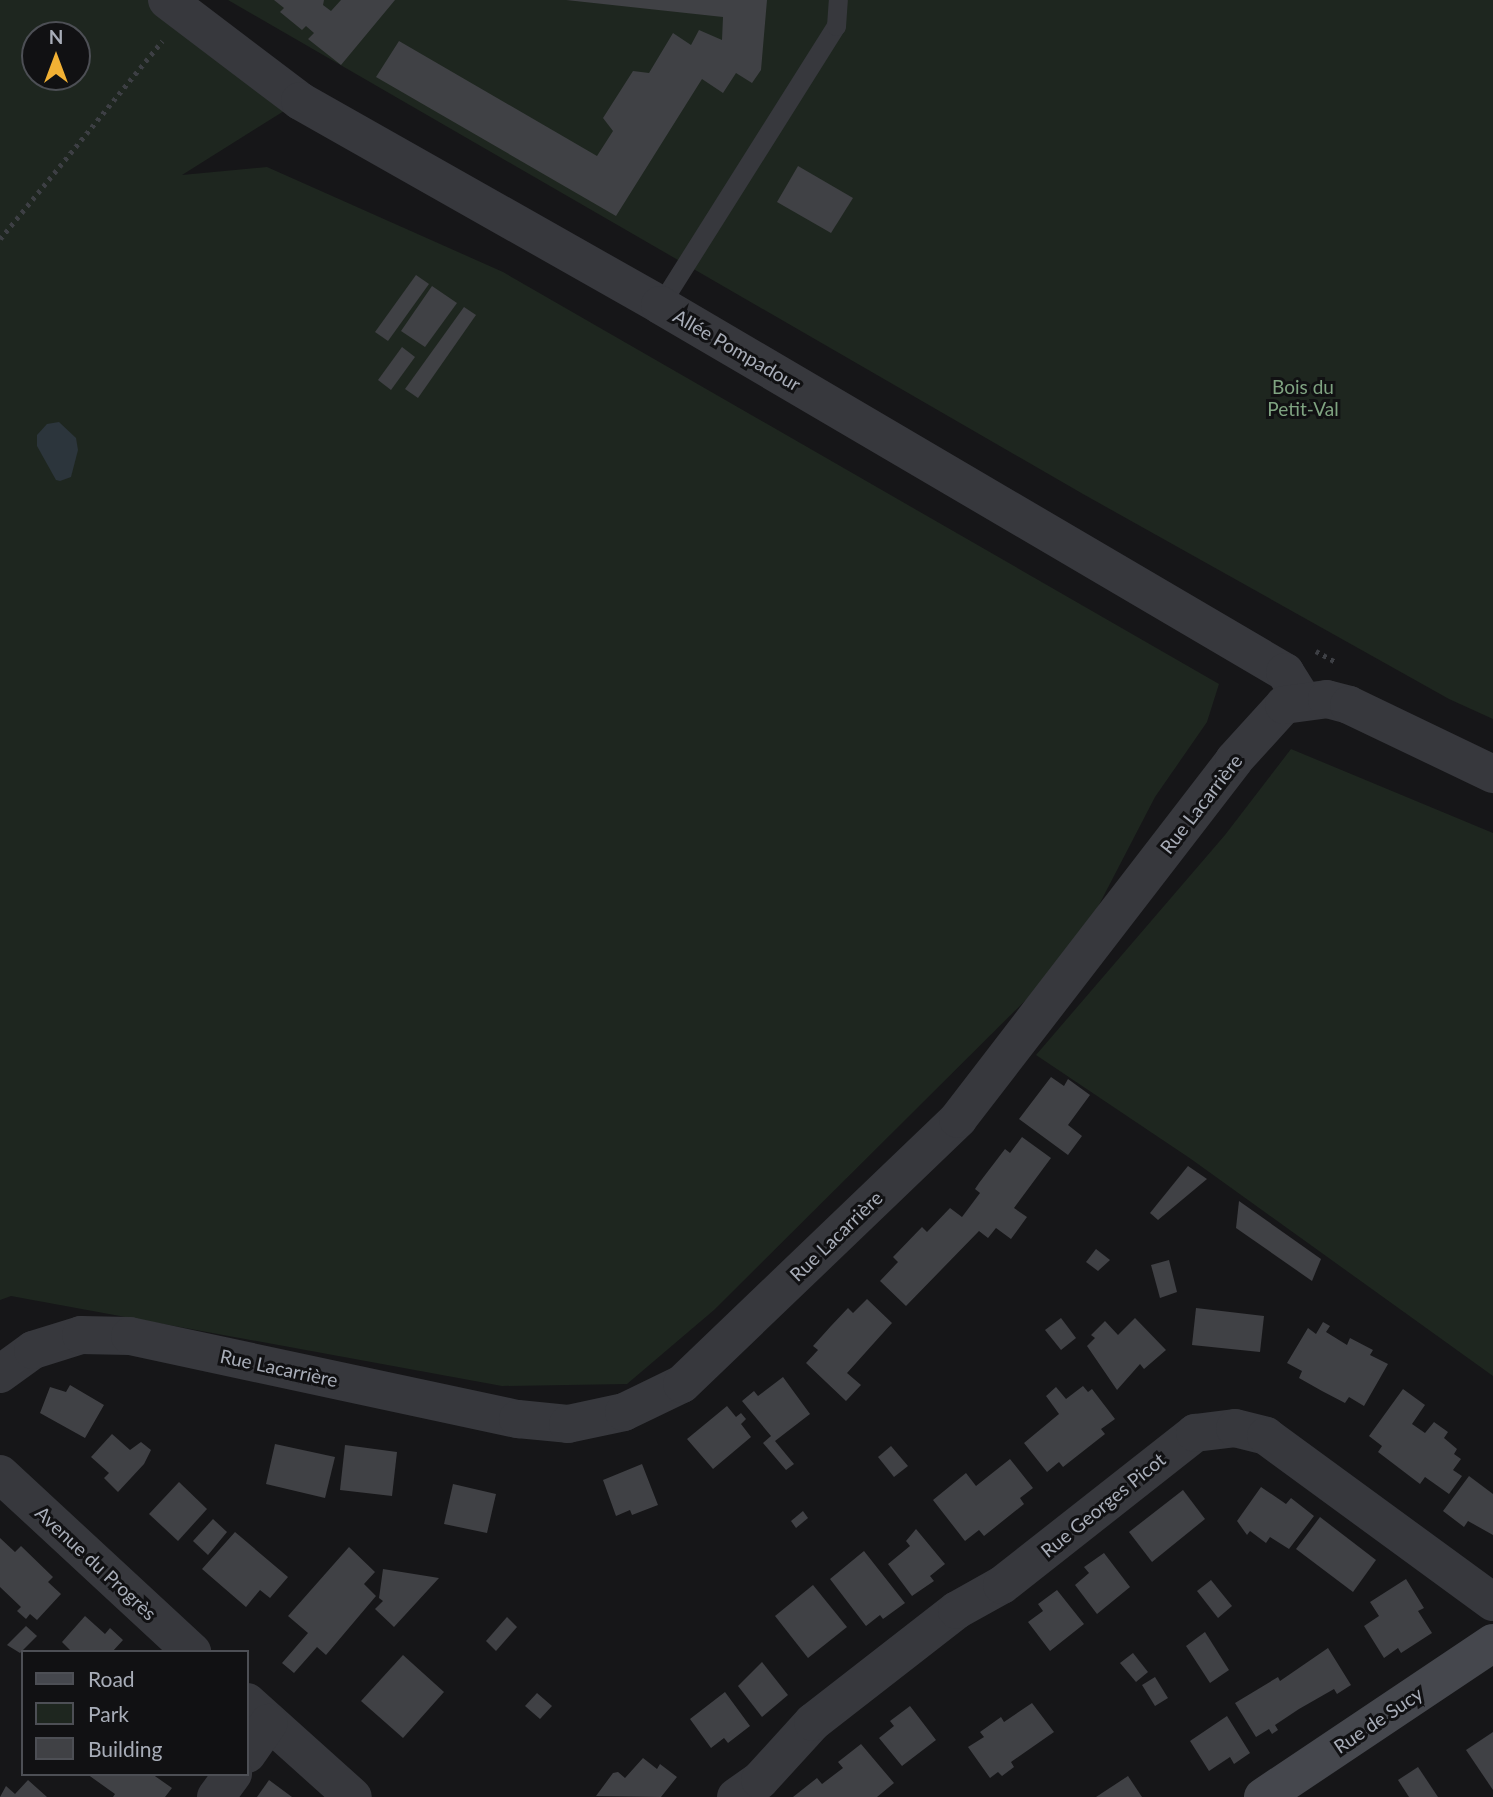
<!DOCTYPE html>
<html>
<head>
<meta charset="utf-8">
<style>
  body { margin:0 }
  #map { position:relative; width:1493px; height:1797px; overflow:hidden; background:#161618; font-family:Lato,sans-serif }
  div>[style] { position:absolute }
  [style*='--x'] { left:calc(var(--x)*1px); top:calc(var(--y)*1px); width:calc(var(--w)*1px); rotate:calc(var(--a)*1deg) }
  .green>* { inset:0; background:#1e261f }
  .water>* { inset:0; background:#2c353c }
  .building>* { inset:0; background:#404145 }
  .path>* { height:4.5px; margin-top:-2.25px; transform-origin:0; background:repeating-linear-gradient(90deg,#3d3f44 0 3.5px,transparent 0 8.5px) }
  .service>* { height:19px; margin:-9.5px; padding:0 9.5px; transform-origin:9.5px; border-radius:9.5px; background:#37383d }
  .minor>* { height:38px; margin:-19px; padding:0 19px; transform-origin:19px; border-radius:19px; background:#37383d }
  .secondary>* { height:38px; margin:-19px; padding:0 19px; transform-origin:19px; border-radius:19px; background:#45474d }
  span { translate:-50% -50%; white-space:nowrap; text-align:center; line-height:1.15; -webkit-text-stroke:6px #111113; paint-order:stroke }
  .street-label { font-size:19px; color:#a8adb8 }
  .park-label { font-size:19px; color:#7fa381 }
  .legend { position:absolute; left:21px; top:1650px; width:228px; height:126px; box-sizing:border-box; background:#111113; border:2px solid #4d4f55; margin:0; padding:9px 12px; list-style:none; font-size:21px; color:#a8adb8 }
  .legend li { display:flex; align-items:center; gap:14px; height:35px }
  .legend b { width:35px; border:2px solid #4d4f55 }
  .north { position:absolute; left:21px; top:21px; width:70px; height:70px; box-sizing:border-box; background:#111113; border:2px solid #4d4f55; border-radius:50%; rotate:0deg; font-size:19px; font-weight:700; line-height:28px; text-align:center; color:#a8adb8 }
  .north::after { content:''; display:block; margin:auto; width:24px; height:32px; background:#f2b134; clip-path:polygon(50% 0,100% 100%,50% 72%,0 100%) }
</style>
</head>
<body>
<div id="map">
  <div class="green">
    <div style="clip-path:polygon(evenodd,0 0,167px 0,300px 101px,182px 175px,267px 167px,503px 272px,1219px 684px,1207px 722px,1155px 797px,1075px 951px,714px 1310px,627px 1384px,502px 1386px,11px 1296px,0 1300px,0 0,35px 35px,77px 35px,77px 77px,35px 77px,35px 35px)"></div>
    <div style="clip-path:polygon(228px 0,1493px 0,1493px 719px,1449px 699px,1083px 494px)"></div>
    <div style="clip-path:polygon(1291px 749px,1493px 833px,1493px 1376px,1191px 1159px,1036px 1055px,1225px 835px)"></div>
  </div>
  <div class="water">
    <div style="clip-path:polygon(59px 422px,76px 438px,78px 450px,71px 477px,60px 481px,56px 480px,37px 446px,37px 435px,47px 424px)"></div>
  </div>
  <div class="building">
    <div style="clip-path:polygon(274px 0,324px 0,323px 5px,331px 11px,341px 0,395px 0,341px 65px,308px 39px,314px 33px,306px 26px,302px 30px,280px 12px,284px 8px)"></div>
    <div style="clip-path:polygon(566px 0,767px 0,761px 70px,752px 83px,736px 73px,723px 93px,702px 79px,616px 216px,376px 77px,399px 41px,597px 156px,613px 131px,603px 118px,633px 71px,649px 73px,673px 33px,691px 45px,699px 30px,722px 40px,723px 17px)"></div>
    <div style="clip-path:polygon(798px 166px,853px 198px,831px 233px,777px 202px)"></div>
    <div style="clip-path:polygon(416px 275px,429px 284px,388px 341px,375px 332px)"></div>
    <div style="clip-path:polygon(432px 286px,457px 303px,425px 347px,401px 331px)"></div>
    <div style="clip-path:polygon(464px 307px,476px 315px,418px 398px,405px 389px)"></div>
    <div style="clip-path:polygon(402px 347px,415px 357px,391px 390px,378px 380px)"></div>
    <div style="clip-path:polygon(1051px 1077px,1064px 1086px,1068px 1079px,1090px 1095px,1068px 1125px,1082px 1136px,1068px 1155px,1019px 1119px)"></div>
    <div style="clip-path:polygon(1022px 1137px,1051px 1158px,1014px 1208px,1027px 1217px,1011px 1239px,996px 1228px,988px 1238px,979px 1231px,906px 1306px,880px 1281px,898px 1262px,893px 1257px,922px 1227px,927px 1232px,950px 1208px,962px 1217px,980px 1193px,975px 1189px,979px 1183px,1005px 1149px,1010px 1153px)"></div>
    <div style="clip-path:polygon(1188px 1166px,1207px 1179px,1158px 1220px,1150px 1213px)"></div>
    <div style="clip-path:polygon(1239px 1201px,1321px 1259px,1312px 1281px,1236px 1228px)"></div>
    <div style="clip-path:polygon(1096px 1249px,1110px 1260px,1098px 1271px,1086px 1262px)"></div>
    <div style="clip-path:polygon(1169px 1260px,1177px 1292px,1160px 1298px,1151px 1265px)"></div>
    <div style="clip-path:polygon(867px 1299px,892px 1323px,847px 1373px,861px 1385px,846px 1401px,806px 1363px,818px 1350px,813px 1346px,831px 1326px,848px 1308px,853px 1313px)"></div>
    <div style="clip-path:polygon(1196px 1308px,1264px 1316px,1260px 1352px,1192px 1345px)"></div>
    <div style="clip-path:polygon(1061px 1318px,1076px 1338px,1061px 1350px,1045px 1330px)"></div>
    <div style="clip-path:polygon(1135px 1318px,1166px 1350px,1144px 1369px,1140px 1364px,1117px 1390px,1087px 1346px,1095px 1338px,1091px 1335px,1105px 1321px,1118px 1335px)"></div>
    <div style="clip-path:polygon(1323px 1322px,1330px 1326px,1326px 1332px,1347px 1345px,1350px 1338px,1373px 1350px,1370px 1355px,1388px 1364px,1364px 1406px,1349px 1397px,1345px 1403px,1322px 1391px,1299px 1378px,1302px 1371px,1287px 1363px,1308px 1328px,1316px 1334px)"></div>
    <div style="clip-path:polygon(783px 1377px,810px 1414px,775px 1441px,794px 1464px,786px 1470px,763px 1443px,771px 1436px,742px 1401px,754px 1391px,758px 1396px)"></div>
    <div style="clip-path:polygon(70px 1385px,104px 1405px,85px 1438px,40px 1413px,50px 1387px,66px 1392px)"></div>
    <div style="clip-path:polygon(1083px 1386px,1088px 1392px,1092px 1389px,1115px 1419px,1101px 1429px,1105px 1434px,1063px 1467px,1059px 1462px,1047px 1472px,1024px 1443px,1059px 1414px,1046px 1396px,1056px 1387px,1066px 1399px)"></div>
    <div style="clip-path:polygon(1403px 1389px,1425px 1405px,1412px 1424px,1425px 1433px,1434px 1422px,1448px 1432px,1444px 1438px,1457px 1449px,1454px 1454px,1461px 1459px,1453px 1470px,1462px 1476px,1449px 1494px,1425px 1477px,1420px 1484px,1378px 1452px,1382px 1446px,1369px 1436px)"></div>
    <div style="clip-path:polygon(727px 1406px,736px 1417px,741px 1413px,746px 1419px,741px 1424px,751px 1437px,713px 1469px,687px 1439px)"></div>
    <div style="clip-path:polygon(112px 1434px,130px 1450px,141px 1442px,151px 1450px,144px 1464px,118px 1492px,104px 1478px,109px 1473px,91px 1457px)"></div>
    <div style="clip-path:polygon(275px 1444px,335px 1457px,325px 1498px,266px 1484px)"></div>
    <div style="clip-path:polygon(345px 1445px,397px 1452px,392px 1496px,340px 1490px)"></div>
    <div style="clip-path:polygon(891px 1446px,908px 1466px,894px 1477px,878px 1457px)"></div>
    <div style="clip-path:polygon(1010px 1459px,1033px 1488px,1020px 1498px,1024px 1504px,984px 1536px,979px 1530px,965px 1541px,933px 1500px,966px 1473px,976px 1486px)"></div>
    <div style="clip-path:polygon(642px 1464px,658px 1505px,632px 1515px,630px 1510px,616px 1516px,603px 1480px)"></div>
    <div style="clip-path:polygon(1469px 1476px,1493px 1494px,1493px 1535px,1468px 1521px,1464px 1527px,1443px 1511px)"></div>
    <div style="clip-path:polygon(179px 1482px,207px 1509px,178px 1541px,149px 1514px)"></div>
    <div style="clip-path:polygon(453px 1484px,496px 1494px,487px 1533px,444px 1524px)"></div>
    <div style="clip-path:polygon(1261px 1487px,1286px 1504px,1291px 1498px,1314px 1516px,1289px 1549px,1270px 1537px,1266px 1543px,1250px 1531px,1247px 1535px,1237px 1521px)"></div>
    <div style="clip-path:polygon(1183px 1490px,1205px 1519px,1152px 1562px,1129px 1532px)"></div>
    <div style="clip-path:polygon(803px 1511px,808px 1518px,796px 1528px,791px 1521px)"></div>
    <div style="clip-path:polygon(1320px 1517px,1376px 1560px,1353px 1592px,1296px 1549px)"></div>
    <div style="clip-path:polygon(213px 1519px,227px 1532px,208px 1555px,193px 1541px)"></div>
    <div style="clip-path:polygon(916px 1529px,945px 1564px,930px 1576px,934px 1581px,912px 1596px,888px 1564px,910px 1546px,906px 1541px)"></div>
    <div style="clip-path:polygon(235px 1532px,288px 1577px,270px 1598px,260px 1590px,246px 1607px,202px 1569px)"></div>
    <div style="clip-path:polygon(0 1538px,15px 1552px,21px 1546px,53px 1577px,48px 1582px,61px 1594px,37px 1620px,30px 1614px,26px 1619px,17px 1611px,21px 1607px,0 1587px)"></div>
    <div style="clip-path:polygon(349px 1547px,375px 1572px,364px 1584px,376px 1596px,326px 1655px,317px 1647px,294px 1673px,282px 1663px,308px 1633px,288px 1616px)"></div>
    <div style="clip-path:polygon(864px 1551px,905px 1603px,883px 1619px,880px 1615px,866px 1626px,830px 1579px)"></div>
    <div style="clip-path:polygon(1104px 1553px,1130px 1587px,1097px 1614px,1075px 1585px,1089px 1573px,1084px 1567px)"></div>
    <div style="clip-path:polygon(383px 1569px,439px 1578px,394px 1627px,375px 1609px,383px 1601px,379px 1598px)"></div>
    <div style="clip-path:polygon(1406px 1579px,1424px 1608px,1418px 1611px,1432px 1633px,1401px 1653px,1398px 1648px,1384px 1658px,1364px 1626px,1379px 1616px,1370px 1602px)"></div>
    <div style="clip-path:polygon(1211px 1580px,1232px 1606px,1218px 1618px,1197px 1591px)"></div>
    <div style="clip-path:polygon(813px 1585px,847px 1627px,808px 1658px,775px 1616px)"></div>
    <div style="clip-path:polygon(1057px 1590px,1084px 1624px,1050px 1651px,1028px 1622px,1043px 1611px,1038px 1604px)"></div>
    <div style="clip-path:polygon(85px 1616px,105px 1634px,110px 1628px,123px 1640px,112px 1652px,72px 1652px,62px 1642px)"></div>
    <div style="clip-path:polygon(507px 1617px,517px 1627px,496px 1651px,486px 1641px)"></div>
    <div style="clip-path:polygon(26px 1626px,37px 1636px,20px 1653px,7px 1645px)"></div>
    <div style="clip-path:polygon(1205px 1632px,1229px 1670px,1210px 1683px,1186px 1646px)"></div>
    <div style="clip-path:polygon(1328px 1648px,1351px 1685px,1337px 1694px,1334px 1689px,1299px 1709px,1275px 1725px,1278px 1730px,1272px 1734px,1269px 1729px,1256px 1737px,1235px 1703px,1278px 1677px,1280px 1681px)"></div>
    <div style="clip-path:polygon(1133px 1653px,1148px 1672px,1136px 1682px,1120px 1663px)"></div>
    <div style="clip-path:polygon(403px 1655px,444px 1692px,403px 1738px,361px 1701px)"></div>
    <div style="clip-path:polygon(762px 1662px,788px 1695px,762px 1717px,738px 1686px)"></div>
    <div style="clip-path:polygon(1155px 1677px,1168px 1698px,1155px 1706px,1142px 1685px)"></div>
    <div style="clip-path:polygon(725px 1692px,750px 1726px,728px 1743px,724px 1738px,711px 1748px,690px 1719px)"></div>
    <div style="clip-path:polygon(537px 1693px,552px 1706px,540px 1719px,525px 1706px)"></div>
    <div style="clip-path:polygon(1032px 1703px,1054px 1732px,1011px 1762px,1014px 1767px,1002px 1776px,998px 1772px,990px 1778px,968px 1747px,984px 1737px,980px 1732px,1001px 1717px,1004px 1722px)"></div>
    <div style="clip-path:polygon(910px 1706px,936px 1740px,902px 1766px,879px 1738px,894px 1726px,890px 1721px)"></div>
    <div style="clip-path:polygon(1227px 1716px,1250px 1753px,1234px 1764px,1230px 1757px,1209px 1771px,1190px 1741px)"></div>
    <div style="clip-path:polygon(1493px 1732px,1493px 1790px,1466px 1750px)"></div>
    <div style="clip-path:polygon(861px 1744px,894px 1783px,877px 1797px,793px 1797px,817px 1778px,822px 1784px,843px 1768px,838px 1762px)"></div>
    <div style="clip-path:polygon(643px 1758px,657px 1769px,660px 1764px,677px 1777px,661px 1797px,596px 1796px,613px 1773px,618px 1772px,625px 1778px)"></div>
    <div style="clip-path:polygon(1418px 1767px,1438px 1797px,1409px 1797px,1398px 1780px)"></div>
    <div style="clip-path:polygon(87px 1774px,152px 1774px,172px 1788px,165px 1797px,113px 1797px,115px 1794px)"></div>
    <div style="clip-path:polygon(1128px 1776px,1142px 1797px,1096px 1797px)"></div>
    <div style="clip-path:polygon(28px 1780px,47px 1797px,0 1797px,6px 1786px,15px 1794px)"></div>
    <div style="clip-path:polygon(269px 1780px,292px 1797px,257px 1797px)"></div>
  </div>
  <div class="path">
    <div style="--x:0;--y:239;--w:256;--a:-50.7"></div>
    <div style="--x:1316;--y:651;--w:23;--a:29"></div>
  </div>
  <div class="service">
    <div style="--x:660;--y:305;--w:330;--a:-57.8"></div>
    <div style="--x:836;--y:26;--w:26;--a:-86"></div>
  </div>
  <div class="minor">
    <div style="--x:167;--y:0;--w:167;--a:37.2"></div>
    <div style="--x:300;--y:101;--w:414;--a:29.5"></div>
    <div style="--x:660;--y:305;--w:725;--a:30.42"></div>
    <div style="--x:1285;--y:672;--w:34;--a:58"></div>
    <div style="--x:0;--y:1374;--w:41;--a:-36"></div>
    <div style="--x:33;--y:1350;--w:50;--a:-17.4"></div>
    <div style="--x:81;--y:1335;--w:49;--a:1.2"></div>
    <div style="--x:130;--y:1336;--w:397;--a:12.1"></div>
    <div style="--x:518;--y:1419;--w:50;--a:5.7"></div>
    <div style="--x:568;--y:1424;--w:57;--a:-12.1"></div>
    <div style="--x:624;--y:1412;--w:64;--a:-25.8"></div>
    <div style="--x:682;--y:1384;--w:383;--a:-43.8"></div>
    <div style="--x:958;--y:1119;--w:453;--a:-52.4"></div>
    <div style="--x:1234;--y:760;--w:74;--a:-47.7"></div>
    <div style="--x:1284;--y:705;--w:43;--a:-7.9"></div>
    <div style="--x:1327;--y:699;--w:23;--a:15"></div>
    <div style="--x:1349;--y:705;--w:160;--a:25.6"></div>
    <div style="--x:0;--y:1474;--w:262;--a:42.8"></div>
    <div style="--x:247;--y:1702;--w:142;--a:41.9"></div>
    <div style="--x:247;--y:1754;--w:38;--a:-55"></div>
    <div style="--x:216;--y:1797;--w:29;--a:-54"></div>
    <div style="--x:736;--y:1797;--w:29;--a:-35"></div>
    <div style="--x:760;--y:1780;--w:79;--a:-47.6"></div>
    <div style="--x:813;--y:1722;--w:182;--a:-37.9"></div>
    <div style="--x:957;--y:1610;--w:51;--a:-29.1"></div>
    <div style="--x:1002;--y:1585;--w:246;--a:-38.2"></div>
    <div style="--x:1195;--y:1433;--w:40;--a:-7.1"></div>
    <div style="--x:1235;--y:1428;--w:32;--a:14"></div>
    <div style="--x:1266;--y:1436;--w:281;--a:36.2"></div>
  </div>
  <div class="secondary">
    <div style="--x:1263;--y:1797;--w:277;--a:-33.8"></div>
  </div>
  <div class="street-label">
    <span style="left:737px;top:350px;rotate:30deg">Allée Pompadour</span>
    <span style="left:1201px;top:804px;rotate:-52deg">Rue Lacarrière</span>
    <span style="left:836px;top:1236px;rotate:-44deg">Rue Lacarrière</span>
    <span style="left:279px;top:1368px;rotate:12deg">Rue Lacarrière</span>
    <span style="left:1103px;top:1505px;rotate:-39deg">Rue Georges Picot</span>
    <span style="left:96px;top:1563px;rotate:43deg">Avenue du Progrès</span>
    <span style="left:1378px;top:1720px;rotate:-34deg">Rue de Sucy</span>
  </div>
  <div class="park-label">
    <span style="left:1303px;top:398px">Bois du<br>Petit-Val</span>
  </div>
  <ul class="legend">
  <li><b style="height:9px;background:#45474d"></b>Road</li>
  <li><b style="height:19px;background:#1e261f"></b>Park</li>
  <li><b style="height:19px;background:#404145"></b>Building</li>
  </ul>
  <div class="north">N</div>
</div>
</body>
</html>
